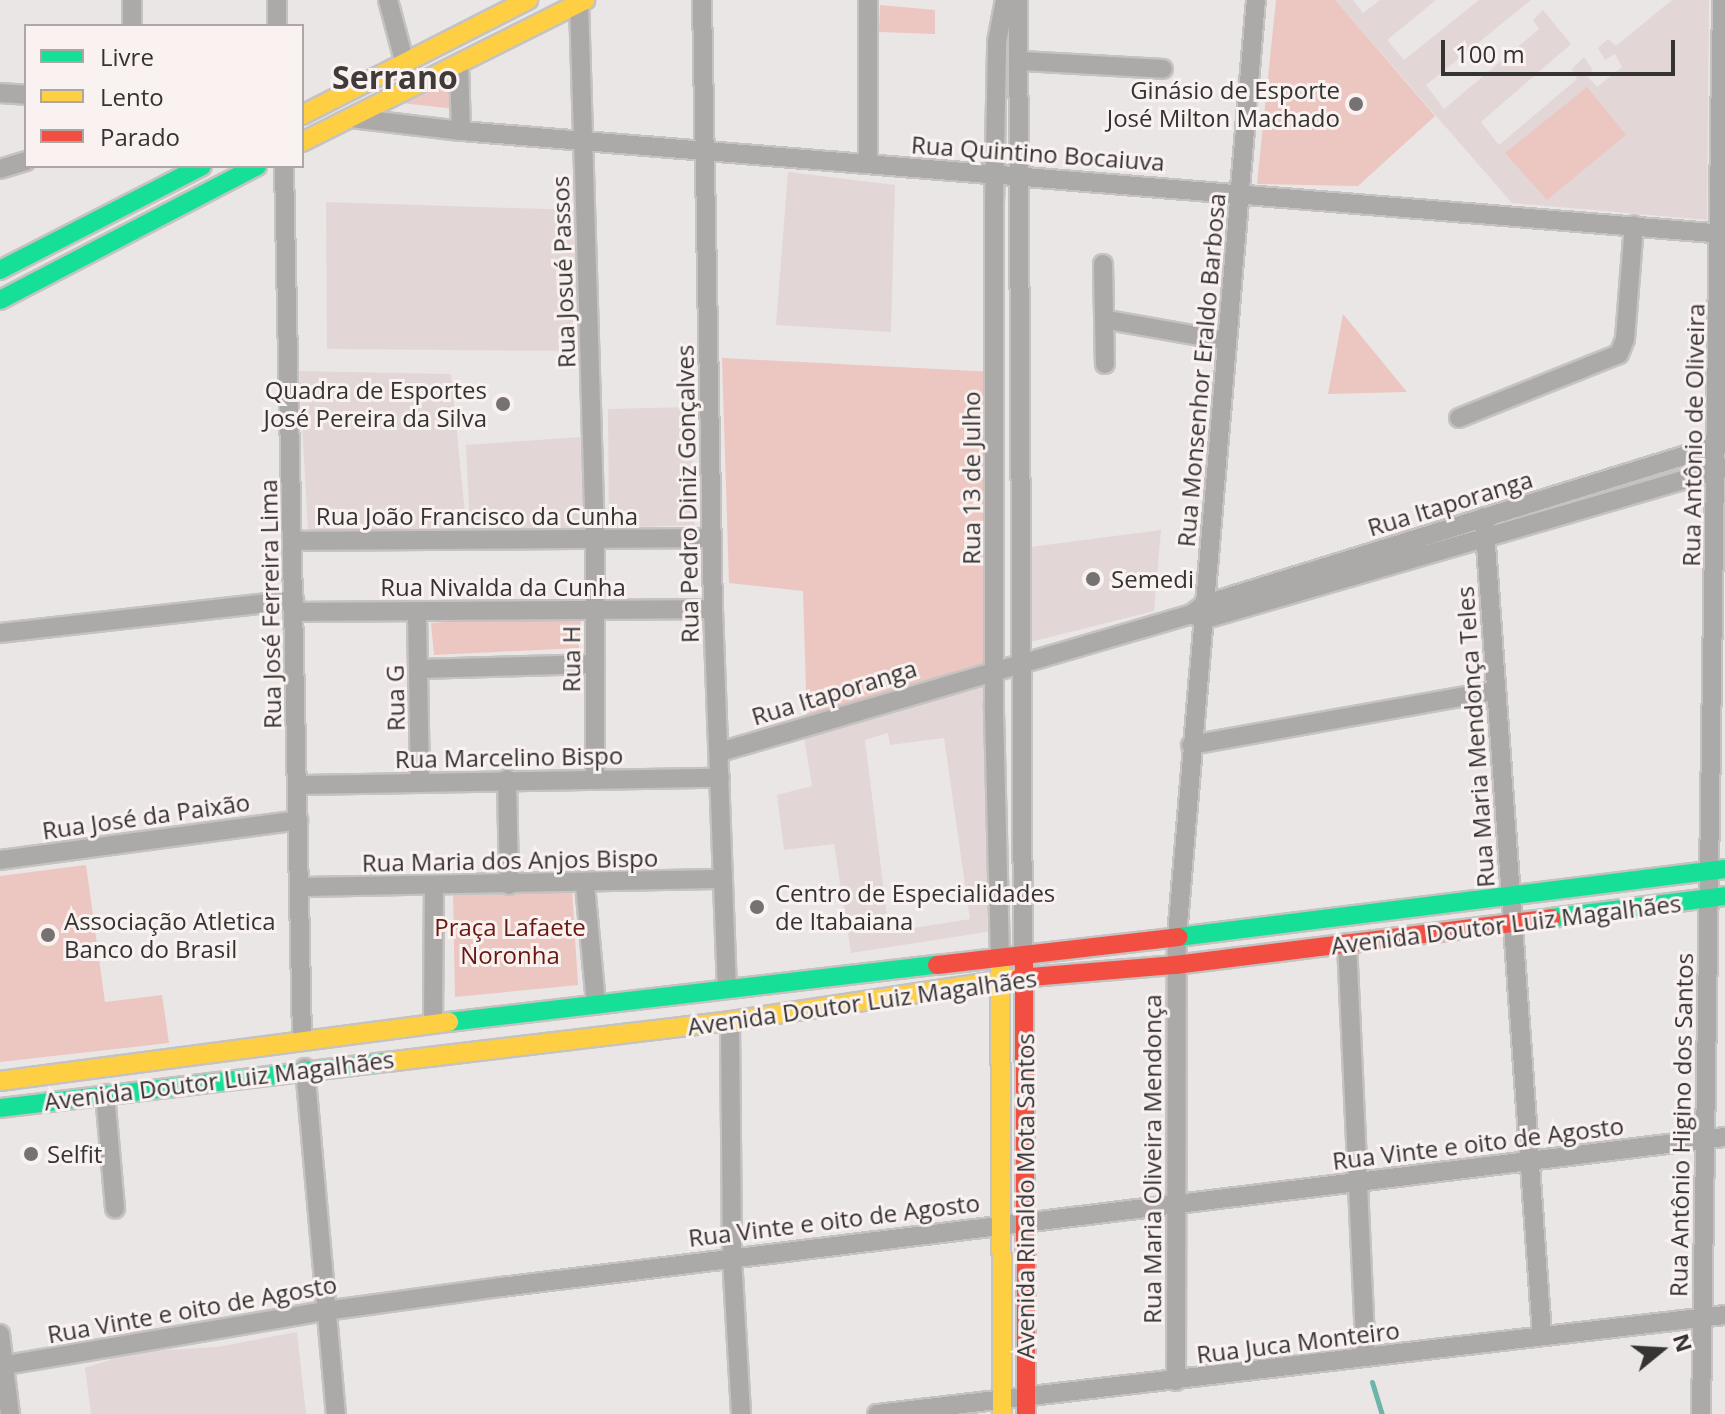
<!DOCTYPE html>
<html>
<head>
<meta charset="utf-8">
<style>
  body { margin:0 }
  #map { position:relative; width:1725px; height:1414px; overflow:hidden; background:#eae6e5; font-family:"Open Sans",sans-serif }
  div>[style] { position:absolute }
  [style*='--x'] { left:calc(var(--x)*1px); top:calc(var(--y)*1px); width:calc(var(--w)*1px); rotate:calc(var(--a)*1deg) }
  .built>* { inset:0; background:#e2d7d6 }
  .green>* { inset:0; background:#ecc6c0 }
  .stream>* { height:5px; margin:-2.5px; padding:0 2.5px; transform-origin:2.5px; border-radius:2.5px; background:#6eb4aa }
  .roads { filter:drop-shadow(2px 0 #c5c3c2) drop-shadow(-2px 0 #c5c3c2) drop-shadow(0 2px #c5c3c2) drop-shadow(0 -2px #c5c3c2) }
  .street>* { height:18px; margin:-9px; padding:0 9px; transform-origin:9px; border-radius:9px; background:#acaaa9 }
  .fast>* { height:18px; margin:-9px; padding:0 9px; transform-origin:9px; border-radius:9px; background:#16e098 }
  .slow>* { height:18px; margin:-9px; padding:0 9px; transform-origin:9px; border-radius:9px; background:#ffcf43 }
  .jam>* { height:18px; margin:-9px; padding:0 9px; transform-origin:9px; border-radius:9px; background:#f24e42 }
  .dots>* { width:22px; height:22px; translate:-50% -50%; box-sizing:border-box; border:4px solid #faf2f1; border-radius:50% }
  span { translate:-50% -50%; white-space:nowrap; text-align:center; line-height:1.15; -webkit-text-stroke:6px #faf2f1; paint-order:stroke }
  .poi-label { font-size:24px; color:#363333 }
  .right { translate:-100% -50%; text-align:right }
  .left { translate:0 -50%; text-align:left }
  .street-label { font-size:24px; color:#363333 }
  .park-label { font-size:24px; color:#6a1710 }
  .district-label { font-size:32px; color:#403a39; font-weight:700 }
  .legend { position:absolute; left:24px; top:24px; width:280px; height:144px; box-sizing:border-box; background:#faf2f1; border:2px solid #aca6a5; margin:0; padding:10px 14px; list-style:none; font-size:24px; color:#363333 }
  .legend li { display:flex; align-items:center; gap:16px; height:40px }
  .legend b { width:40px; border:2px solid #aca6a5 }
  .north { position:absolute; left:1621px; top:1310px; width:80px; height:80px; -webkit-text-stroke:6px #faf2f1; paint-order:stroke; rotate:72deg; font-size:22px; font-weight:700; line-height:32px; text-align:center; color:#363333 }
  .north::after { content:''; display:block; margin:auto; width:28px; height:36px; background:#363333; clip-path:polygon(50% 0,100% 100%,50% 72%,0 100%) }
  .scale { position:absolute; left:1441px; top:40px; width:234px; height:36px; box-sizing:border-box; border:4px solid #363333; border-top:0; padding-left:10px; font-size:24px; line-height:28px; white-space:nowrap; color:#363333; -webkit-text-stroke:6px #faf2f1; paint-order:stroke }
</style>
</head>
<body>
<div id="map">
  <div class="built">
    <div style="clip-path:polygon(1335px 0,1353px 0,1363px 13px,1380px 0,1436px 0,1387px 40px,1404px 60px,1479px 0,1531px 0,1426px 85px,1444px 109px,1539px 29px,1533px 20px,1543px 10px,1571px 44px,1481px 122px,1499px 145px,1577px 79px,1572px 69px,1584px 57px,1593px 70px,1586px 75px,1597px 87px,1622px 67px,1615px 54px,1605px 60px,1598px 48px,1608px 39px,1616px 46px,1672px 0,1709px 0,1707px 220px,1512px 203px)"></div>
    <div style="clip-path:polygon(788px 172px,895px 185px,891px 332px,776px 325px)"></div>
    <div style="clip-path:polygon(326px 202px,575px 210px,585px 351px,327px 349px)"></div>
    <div style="clip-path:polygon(299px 371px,451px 374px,467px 533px,308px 530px)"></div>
    <div style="clip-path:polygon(691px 407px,695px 525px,609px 528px,608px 409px)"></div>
    <div style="clip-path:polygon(581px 437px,586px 528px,470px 530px,466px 445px)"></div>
    <div style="clip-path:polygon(1161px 530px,1154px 611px,1030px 642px,1030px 547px)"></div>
    <div style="clip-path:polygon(evenodd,994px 679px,993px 931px,851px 953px,834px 844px,784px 850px,777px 795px,812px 786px,804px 737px,994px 679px,888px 733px,890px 745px,944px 738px,970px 919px,889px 932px,865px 740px,888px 733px)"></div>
    <div style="clip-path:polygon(297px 1332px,306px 1414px,91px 1414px,85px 1368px,133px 1352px,217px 1347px)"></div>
  </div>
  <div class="green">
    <div style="clip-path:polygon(1276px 0,1335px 0,1435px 116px,1358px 186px,1257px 184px)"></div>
    <div style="clip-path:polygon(880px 5px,935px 10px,935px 34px,879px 32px)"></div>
    <div style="clip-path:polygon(448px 69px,456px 109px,383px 101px)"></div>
    <div style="clip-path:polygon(1587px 87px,1626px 135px,1547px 200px,1505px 153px)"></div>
    <div style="clip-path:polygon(1343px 314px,1407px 392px,1328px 394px)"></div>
    <div style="clip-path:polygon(722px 358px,995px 372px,995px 670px,807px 725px,803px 591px,729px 583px)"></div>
    <div style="clip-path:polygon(502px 618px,581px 618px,579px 648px,434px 655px,431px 623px)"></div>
    <div style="clip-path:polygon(86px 865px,105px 1002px,162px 995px,169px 1043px,0 1062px,0 876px)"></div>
    <div style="clip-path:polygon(572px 888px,578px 985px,455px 997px,453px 892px)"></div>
  </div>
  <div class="stream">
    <div style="--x:1372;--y:1382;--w:34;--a:73"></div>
  </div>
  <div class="roads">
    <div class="street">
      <div style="--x:132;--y:0;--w:26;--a:90"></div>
      <div style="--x:277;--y:0;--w:26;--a:90"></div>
      <div style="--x:388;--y:0;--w:66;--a:75.1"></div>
      <div style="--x:702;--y:0;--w:609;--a:88.97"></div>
      <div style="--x:713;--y:609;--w:377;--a:87.9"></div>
      <div style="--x:1018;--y:0;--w:956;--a:89.7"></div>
      <div style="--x:579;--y:3;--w:536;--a:88.29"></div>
      <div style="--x:595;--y:539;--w:239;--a:90"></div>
      <div style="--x:1022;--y:61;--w:141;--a:3.2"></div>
      <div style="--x:459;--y:64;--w:67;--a:88.3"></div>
      <div style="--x:0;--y:93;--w:26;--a:4"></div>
      <div style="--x:351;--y:118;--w:111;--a:6.7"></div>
      <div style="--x:461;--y:131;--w:1268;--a:4.66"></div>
      <div style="--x:868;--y:164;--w:164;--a:-90"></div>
      <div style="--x:284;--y:166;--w:875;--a:88.82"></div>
      <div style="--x:0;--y:169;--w:27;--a:-17"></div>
      <div style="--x:1103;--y:264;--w:100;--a:88.9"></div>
      <div style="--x:1108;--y:320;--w:121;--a:10"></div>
      <div style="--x:1459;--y:418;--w:172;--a:-21.8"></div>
      <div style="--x:1619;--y:354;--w:16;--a:-68"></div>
      <div style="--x:1625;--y:339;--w:114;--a:-85.5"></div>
      <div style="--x:1484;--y:517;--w:820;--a:85.94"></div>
      <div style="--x:292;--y:541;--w:419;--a:-0.4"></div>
      <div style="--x:294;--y:612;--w:419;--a:-0.4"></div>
      <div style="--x:417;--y:613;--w:170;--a:89"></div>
      <div style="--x:1195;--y:615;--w:9;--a:36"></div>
      <div style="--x:1202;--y:620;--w:545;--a:-16.21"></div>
      <div style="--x:0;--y:633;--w:296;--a:-6.4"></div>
      <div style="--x:419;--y:669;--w:176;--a:-1.6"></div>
      <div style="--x:1191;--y:745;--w:309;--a:-10.1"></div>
      <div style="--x:720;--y:752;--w:492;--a:-16.3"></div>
      <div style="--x:1192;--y:614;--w:14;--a:-39"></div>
      <div style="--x:1203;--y:605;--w:547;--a:-17.24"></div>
      <div style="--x:507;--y:779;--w:106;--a:88.9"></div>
      <div style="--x:298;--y:785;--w:422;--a:-1"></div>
      <div style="--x:0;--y:860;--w:301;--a:-7.6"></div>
      <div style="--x:585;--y:885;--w:120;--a:84.7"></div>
      <div style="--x:300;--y:887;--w:420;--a:-1.1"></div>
      <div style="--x:1347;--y:943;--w:414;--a:87.4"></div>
      <div style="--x:1000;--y:957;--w:254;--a:-91.4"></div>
      <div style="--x:994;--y:703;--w:498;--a:-90"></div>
      <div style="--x:994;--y:205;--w:163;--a:-88.9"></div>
      <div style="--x:997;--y:42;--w:43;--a:-79.2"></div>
      <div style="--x:730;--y:1021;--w:236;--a:89.5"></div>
      <div style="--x:732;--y:1257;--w:157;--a:86.7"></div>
      <div style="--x:433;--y:1024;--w:138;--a:-89.6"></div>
      <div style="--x:305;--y:1068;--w:347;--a:84.9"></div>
      <div style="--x:105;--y:1094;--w:115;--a:85"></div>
      <div style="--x:0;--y:1334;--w:81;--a:82.9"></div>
      <div style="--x:0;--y:1366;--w:330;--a:-9.6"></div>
      <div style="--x:325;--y:1311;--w:178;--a:-7.8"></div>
      <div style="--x:501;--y:1287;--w:1233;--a:-6.99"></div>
      <div style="--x:1176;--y:1381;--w:445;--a:-89.9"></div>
      <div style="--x:1177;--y:936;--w:939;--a:-85.18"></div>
      <div style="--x:877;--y:1414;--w:854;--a:-6.66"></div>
      <div style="--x:1701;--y:1414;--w:1414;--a:-89.15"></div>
    </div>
    <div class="fast">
      <div style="--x:0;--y:270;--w:227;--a:-27.2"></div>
      <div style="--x:0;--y:300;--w:290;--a:-27.5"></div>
      <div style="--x:1551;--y:918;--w:175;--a:-7.2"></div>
      <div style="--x:1178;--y:937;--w:551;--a:-7.09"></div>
      <div style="--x:449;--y:1022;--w:491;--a:-6.7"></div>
      <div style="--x:0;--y:1108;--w:390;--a:-6.8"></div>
    </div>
    <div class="slow">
      <div style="--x:302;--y:115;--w:254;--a:-27"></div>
      <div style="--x:302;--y:142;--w:317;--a:-26.6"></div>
      <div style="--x:1000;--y:966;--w:448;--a:89.7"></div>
      <div style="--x:387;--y:1062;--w:345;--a:-6.8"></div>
      <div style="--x:730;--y:1021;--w:292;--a:-8.5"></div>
      <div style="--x:0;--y:1081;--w:453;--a:-7.5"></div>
    </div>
    <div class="jam">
      <div style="--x:1024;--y:962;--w:452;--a:89.7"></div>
      <div style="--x:937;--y:965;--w:243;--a:-6.6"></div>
      <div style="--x:1019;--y:978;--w:157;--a:-4.8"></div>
      <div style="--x:1175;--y:965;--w:379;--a:-7.1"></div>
    </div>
  </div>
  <div class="dots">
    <div style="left:1356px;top:104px;background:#757271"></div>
    <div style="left:503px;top:404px;background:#757271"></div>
    <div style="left:1093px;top:579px;background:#757271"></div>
    <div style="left:757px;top:907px;background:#757271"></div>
    <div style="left:48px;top:935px;background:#757271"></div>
    <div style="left:31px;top:1154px;background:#757271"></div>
  </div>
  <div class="poi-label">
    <span class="right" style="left:1340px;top:104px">Ginásio de Esporte<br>José Milton Machado</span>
    <span class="right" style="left:487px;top:404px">Quadra de Esportes<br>José Pereira da Silva</span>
    <span class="left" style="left:1111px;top:579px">Semedi</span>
    <span class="left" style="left:775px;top:907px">Centro de Especialidades<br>de Itabaiana</span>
    <span class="left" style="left:64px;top:935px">Associação Atletica<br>Banco do Brasil</span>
    <span class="left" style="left:47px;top:1154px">Selfit</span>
  </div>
  <div class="street-label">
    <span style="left:1038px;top:153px;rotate:4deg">Rua Quintino Bocaiuva</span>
    <span style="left:563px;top:272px;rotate:-92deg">Rua Josué Passos</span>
    <span style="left:1201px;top:370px;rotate:-85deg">Rua Monsenhor Eraldo Barbosa</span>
    <span style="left:1693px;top:435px;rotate:-89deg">Rua Antônio de Oliveira</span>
    <span style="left:971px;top:478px;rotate:-90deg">Rua 13 de Julho</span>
    <span style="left:687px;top:494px;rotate:-91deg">Rua Pedro Diniz Gonçalves</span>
    <span style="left:1450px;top:503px;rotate:-17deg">Rua Itaporanga</span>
    <span style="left:477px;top:516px">Rua João Francisco da Cunha</span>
    <span style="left:503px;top:587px">Rua Nivalda da Cunha</span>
    <span style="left:270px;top:604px;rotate:-91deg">Rua José Ferreira Lima</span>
    <span style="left:571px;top:659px;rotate:-90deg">Rua H</span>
    <span style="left:834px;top:692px;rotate:-17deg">Rua Itaporanga</span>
    <span style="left:395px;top:698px;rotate:-91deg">Rua G</span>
    <span style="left:1475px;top:737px;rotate:-94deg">Rua Maria Mendonça Teles</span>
    <span style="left:509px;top:757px;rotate:-1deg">Rua Marcelino Bispo</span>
    <span style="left:146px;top:816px;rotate:-8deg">Rua José da Paixão</span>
    <span style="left:510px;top:860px;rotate:-1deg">Rua Maria dos Anjos Bispo</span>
    <span style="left:1506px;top:924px;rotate:-7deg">Avenida Doutor Luiz Magalhães</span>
    <span style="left:862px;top:1002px;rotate:-8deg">Avenida Doutor Luiz Magalhães</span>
    <span style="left:219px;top:1080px;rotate:-7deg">Avenida Doutor Luiz Magalhães</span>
    <span style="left:1681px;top:1125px;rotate:-89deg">Rua Antônio Higino dos Santos</span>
    <span style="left:1478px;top:1143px;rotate:-7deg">Rua Vinte e oito de Agosto</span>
    <span style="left:1152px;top:1159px;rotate:-90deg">Rua Maria Oliveira Mendonça</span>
    <span style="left:1025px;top:1196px;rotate:-90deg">Avenida Rinaldo Mota Santos</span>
    <span style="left:834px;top:1220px;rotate:-7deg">Rua Vinte e oito de Agosto</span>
    <span style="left:192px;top:1309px;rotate:-10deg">Rua Vinte e oito de Agosto</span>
    <span style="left:1298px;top:1342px;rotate:-7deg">Rua Juca Monteiro</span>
  </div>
  <div class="park-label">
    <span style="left:510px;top:941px">Praça Lafaete<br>Noronha</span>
  </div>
  <div class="district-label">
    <span style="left:395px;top:77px">Serrano</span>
  </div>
  <ul class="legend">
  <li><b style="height:10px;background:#16e098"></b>Livre</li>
  <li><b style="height:10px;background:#ffcf43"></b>Lento</li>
  <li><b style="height:10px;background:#f24e42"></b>Parado</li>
  </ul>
  <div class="north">N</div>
  <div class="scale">100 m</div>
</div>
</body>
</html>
